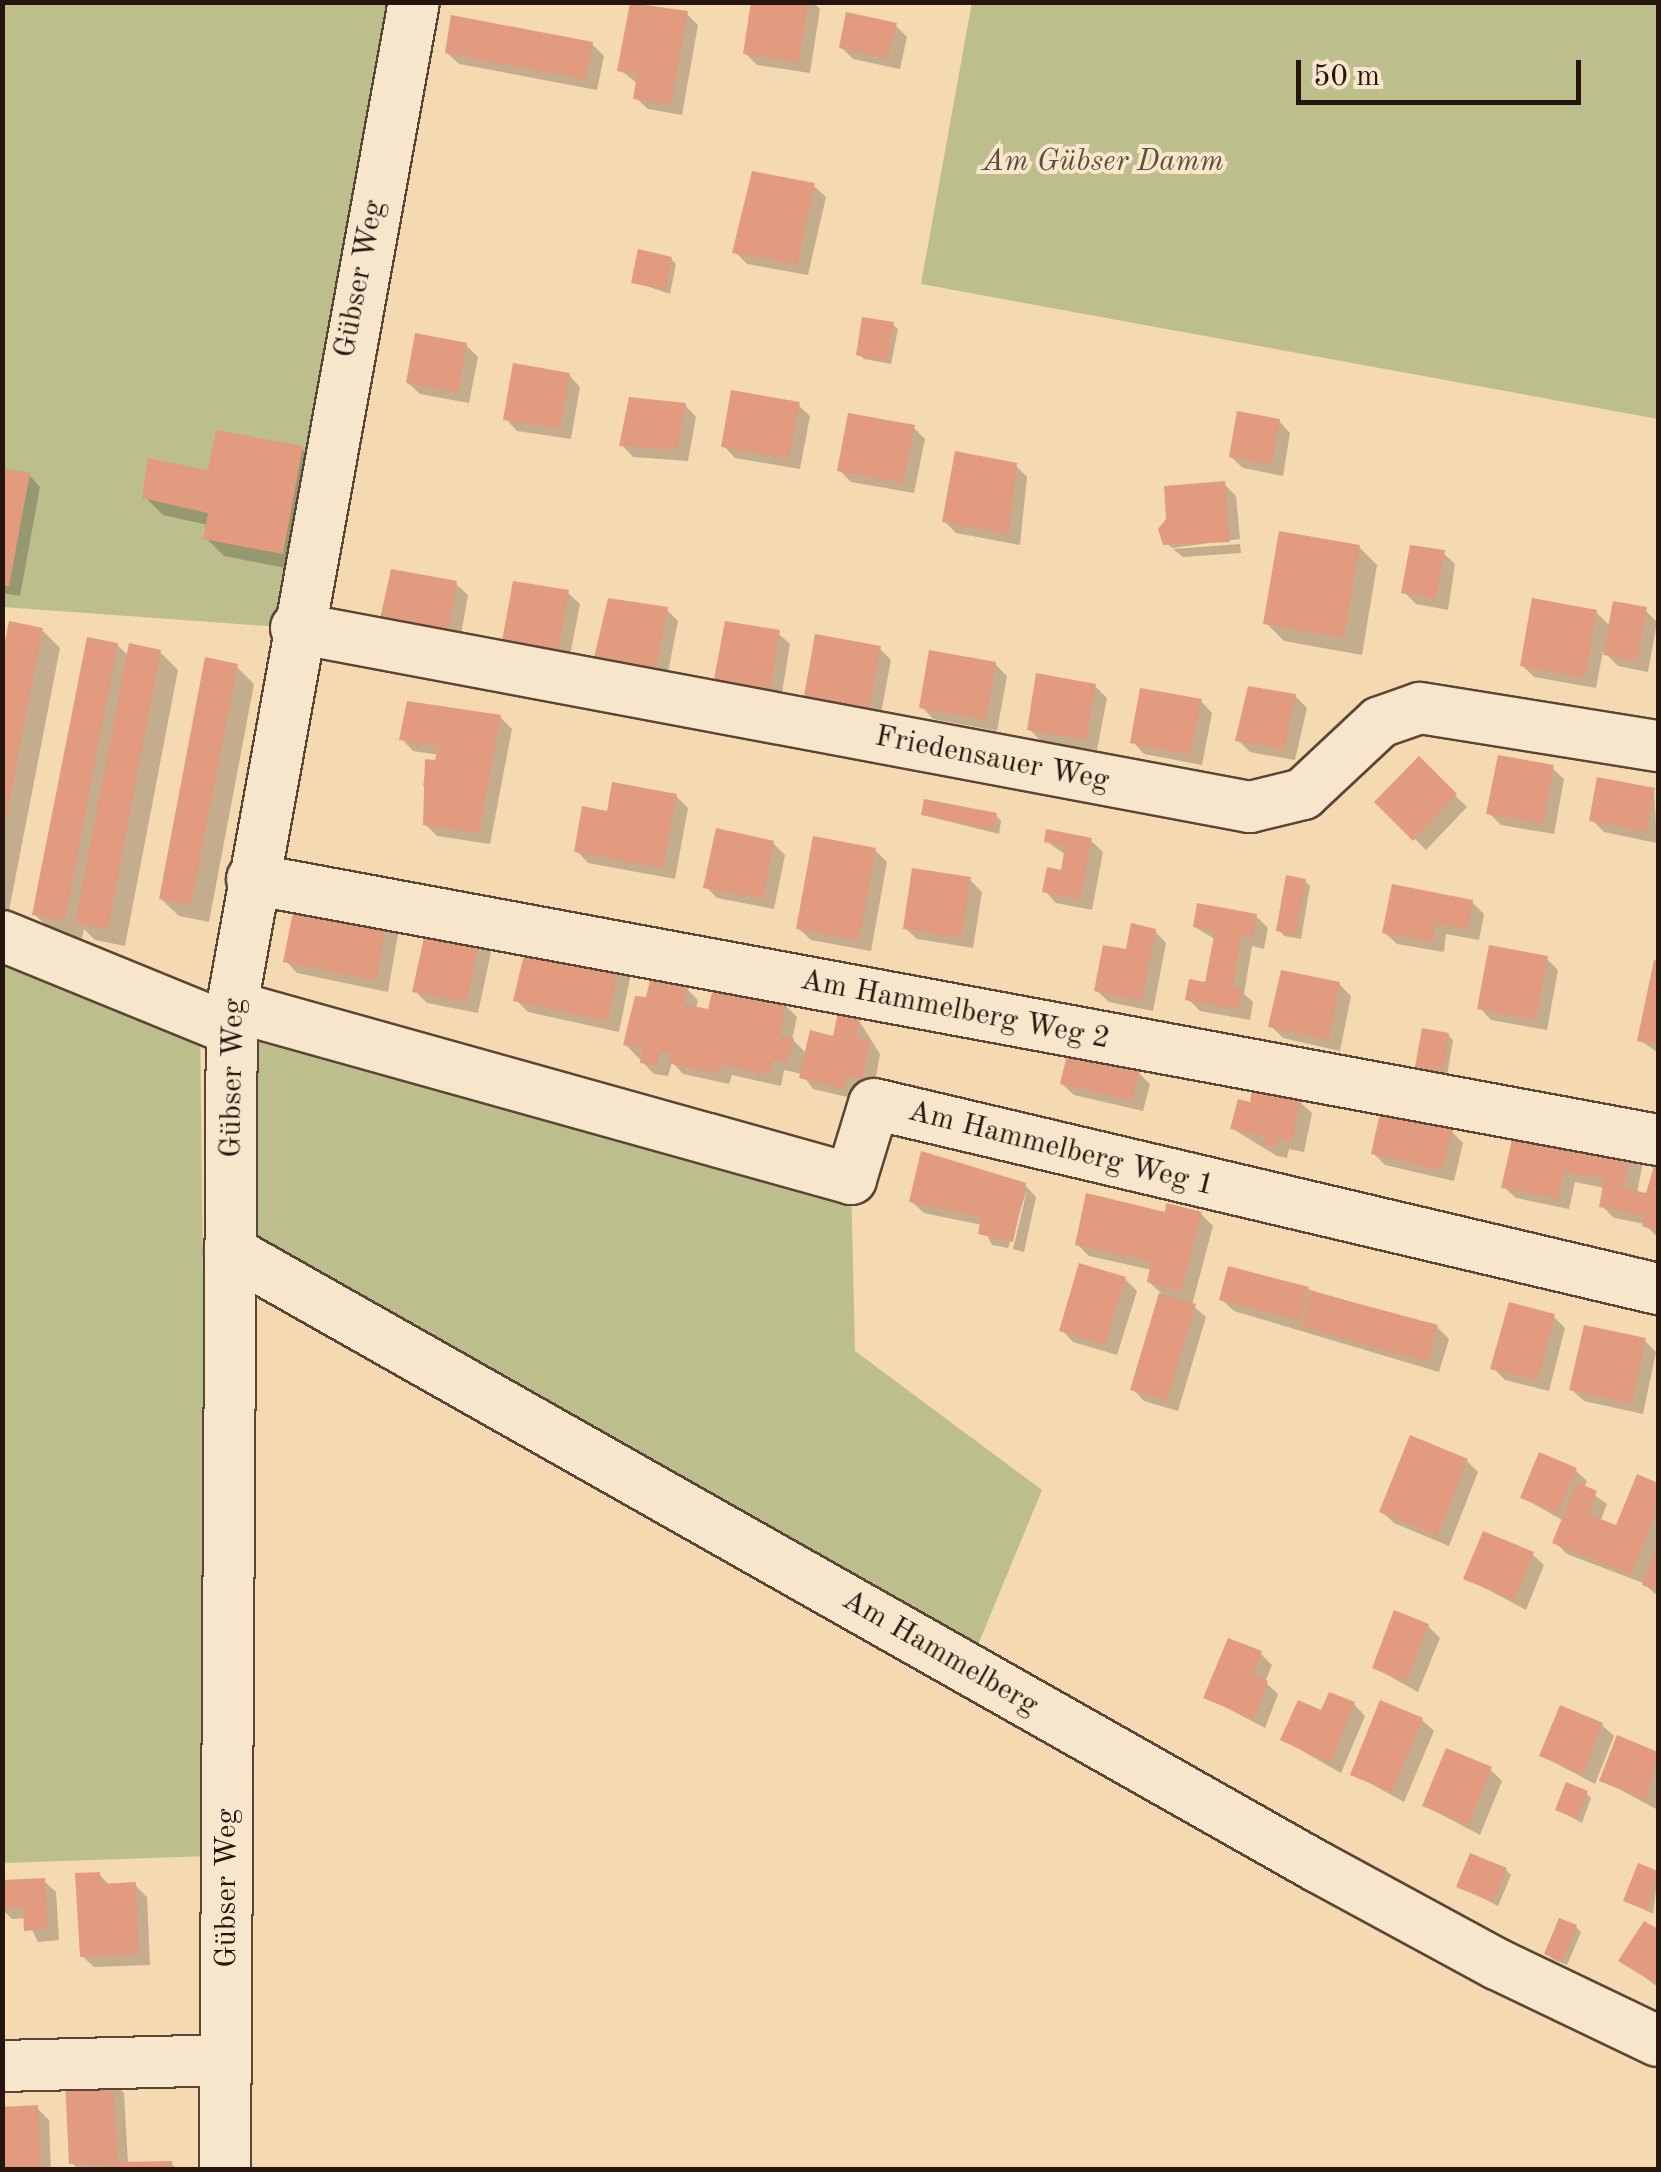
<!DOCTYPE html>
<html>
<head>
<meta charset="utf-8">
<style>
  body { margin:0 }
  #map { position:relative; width:1661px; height:2172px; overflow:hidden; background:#f5d9b0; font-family:"Old Standard TT",serif }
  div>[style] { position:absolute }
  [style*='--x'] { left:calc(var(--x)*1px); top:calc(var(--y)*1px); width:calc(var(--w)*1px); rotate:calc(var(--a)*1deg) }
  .green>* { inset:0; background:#bcbf8b }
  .shadow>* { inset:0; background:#0003 }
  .building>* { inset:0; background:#e39b7f }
  .roads { filter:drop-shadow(2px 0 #594636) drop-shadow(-2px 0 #594636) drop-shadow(0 2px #594636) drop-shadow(0 -2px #594636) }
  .minor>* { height:50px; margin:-25px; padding:0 25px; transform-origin:25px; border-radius:25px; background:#f8e6cc }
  span { translate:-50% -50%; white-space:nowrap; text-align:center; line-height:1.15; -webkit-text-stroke:8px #f8e6cc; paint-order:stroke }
  .park-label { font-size:30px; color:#5a503a; font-style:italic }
  .street-label { font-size:30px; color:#25150e }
  .frame { position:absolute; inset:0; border:5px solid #25150e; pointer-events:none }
  .scale { position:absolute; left:1296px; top:60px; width:285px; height:45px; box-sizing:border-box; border:5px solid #25150e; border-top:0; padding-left:12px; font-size:30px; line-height:35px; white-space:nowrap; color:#25150e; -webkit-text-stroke:8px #f8e6cc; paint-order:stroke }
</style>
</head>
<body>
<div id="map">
  <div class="green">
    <div style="clip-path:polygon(972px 2px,1658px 3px,1658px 419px,921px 284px)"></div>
    <div style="clip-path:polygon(2px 3px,414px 3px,296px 628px,3px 607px)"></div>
    <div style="clip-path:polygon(2px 952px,200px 1027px,210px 1856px,3px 1863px)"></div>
    <div style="clip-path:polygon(230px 1029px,851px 1179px,855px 1351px,1042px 1490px,968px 1669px,230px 1251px)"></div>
  </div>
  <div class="shadow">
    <div style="clip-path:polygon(753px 2px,813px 2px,820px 9px,810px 73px,757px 65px,745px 53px)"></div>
    <div style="clip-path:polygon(687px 14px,698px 25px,682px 115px,648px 109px,636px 98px,638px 84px,620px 70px)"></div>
    <div style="clip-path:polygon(895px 25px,907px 37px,900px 69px,853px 59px,841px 47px)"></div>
    <div style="clip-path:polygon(592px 44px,604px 56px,597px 90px,459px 64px,447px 53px)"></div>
    <div style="clip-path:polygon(814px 186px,826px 197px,808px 275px,747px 264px,735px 252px)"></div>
    <div style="clip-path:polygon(671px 259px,676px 264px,670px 294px,634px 282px)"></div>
    <div style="clip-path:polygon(892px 324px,898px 329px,891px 364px,864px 359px,858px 354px)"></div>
    <div style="clip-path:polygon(466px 345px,478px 357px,469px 403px,420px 394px,408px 383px)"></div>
    <div style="clip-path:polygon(569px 375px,580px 387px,571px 439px,517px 431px,506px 419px)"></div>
    <div style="clip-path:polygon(685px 405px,696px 417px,688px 461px,633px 457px,622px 445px)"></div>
    <div style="clip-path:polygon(798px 405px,810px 416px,800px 469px,735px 458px,724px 446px)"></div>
    <div style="clip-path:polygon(1279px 421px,1290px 433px,1283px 476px,1243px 468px,1231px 457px)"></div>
    <div style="clip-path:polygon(913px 427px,925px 439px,914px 493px,851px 482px,839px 470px)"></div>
    <div style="clip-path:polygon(302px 449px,314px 460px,301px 571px,224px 556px,206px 538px,208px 525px,163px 515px,145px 497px)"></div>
    <div style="clip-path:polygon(1015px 465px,1027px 477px,1020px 545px,956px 533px,945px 522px)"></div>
    <div style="clip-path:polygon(2px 470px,29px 475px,40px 487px,20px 596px,2px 593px)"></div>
    <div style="clip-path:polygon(1224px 484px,1236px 496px,1240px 539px,1172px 548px,1162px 538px)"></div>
    <div style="clip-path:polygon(1240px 544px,1241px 553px,1183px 557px,1173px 549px)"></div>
    <div style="clip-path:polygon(1359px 547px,1377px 565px,1362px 655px,1284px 641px,1266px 623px)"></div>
    <div style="clip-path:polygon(1443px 553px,1455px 564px,1448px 610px,1416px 604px,1404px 592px)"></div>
    <div style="clip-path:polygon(456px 584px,468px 595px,460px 640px,394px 630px)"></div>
    <div style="clip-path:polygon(568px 593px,580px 604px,569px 661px,516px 652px,505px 640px)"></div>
    <div style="clip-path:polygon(667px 610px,678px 621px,666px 683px,608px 673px)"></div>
    <div style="clip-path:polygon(1645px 610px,1657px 622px,1648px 672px,1618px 666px,1603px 651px,1596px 688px,1534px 677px,1522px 665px,1596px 612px,1611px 627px)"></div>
    <div style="clip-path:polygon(42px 630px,60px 648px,8px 916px,2px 914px,2px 670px)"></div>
    <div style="clip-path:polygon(778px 633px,790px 644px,781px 699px,728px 690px,717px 678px)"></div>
    <div style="clip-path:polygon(117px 645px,129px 656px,160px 652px,178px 670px,125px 946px,95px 940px,84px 929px,82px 938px,53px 932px,35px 915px)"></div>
    <div style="clip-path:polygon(879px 648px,891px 660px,880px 719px,819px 707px,807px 696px)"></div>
    <div style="clip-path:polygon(995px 664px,1007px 676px,997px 731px,933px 719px,922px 707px)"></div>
    <div style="clip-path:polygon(236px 666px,254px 684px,209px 922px,179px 916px,161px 899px)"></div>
    <div style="clip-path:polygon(1095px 686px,1107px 698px,1097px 750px,1041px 741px,1029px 729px)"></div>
    <div style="clip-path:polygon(1295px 696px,1307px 708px,1295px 760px,1250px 752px,1238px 740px)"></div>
    <div style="clip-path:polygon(1201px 701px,1212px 713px,1202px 765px,1144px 754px,1133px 742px)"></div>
    <div style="clip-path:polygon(500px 717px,512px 729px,490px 844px,437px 836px,425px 824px,431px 794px,423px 786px,427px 762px,437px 763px,439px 755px,413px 751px,402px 739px)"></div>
    <div style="clip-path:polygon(1419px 760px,1467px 807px,1426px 850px,1378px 802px)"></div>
    <div style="clip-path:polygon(1552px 768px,1564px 779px,1554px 834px,1501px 825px,1489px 813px)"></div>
    <div style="clip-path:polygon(1654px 790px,1657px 843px,1604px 832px,1592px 820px)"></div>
    <div style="clip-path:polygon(676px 796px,688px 808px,675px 879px,588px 863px,577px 851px,609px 814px)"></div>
    <div style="clip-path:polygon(923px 815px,996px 815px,1001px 821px,999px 834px)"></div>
    <div style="clip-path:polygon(1046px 841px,1091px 841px,1103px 852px,1092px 910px,1056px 903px,1045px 891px,1063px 873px,1066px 855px)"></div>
    <div style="clip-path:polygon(773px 843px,785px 855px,774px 909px,717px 898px,706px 887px)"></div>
    <div style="clip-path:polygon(875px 850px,887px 862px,871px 951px,811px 940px,799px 929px)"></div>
    <div style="clip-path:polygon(970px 880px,982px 892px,973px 948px,917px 939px,905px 928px)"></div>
    <div style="clip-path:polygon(1305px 881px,1310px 886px,1301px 939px,1284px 936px,1279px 930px)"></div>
    <div style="clip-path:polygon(1472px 902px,1484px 914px,1479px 940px,1446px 934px,1444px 952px,1397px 944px,1385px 933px)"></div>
    <div style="clip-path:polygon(1256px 916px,1268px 928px,1264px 949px,1252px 946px,1244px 994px,1253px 1002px,1250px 1020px,1200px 1011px,1188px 999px,1207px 985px,1216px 940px,1195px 927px)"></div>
    <div style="clip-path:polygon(386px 923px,398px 934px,388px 992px,297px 973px,286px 961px)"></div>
    <div style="clip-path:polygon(1155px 931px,1166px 943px,1153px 1011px,1109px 1002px,1097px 991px)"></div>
    <div style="clip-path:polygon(479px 941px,491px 952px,478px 1013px,427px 1003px,415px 991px)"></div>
    <div style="clip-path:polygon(1546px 958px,1558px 970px,1547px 1030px,1491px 1020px,1480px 1008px)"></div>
    <div style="clip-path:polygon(619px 962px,631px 973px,619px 1032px,528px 1012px,516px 1000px)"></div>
    <div style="clip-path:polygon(1656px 963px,1658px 964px,1658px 1053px,1640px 1040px)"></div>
    <div style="clip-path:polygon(1339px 984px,1351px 996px,1340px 1051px,1283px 1038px,1271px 1026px)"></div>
    <div style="clip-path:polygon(687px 989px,698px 1000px,696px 1009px,710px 1011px,785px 1005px,797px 1017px,792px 1039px,807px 1054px,858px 1019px,880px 1054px,874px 1089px,856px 1099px,813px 1089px,802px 1074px,784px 1070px,781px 1086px,732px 1075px,729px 1084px,683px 1074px,672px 1062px,668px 1076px,654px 1074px,625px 1044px,648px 1000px)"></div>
    <div style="clip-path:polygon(1448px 1035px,1453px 1040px,1447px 1076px,1423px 1071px,1418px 1066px)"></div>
    <div style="clip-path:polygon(1138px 1072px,1150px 1084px,1143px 1111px,1074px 1095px,1062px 1084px)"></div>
    <div style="clip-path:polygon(1300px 1102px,1312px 1113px,1304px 1152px,1289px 1149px,1287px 1158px,1277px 1156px,1233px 1129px)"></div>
    <div style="clip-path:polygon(1451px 1131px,1463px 1143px,1454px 1181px,1385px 1165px,1373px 1153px)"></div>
    <div style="clip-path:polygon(1572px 1139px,1643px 1162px,1637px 1193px,1648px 1196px,1658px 1155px,1658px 1238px,1645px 1224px,1614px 1218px,1602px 1206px,1605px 1188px,1575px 1182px,1569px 1209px,1516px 1198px,1504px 1187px,1569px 1153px)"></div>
    <div style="clip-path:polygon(923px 1154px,1025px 1185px,1036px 1197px,1024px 1252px,1013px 1249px,1027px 1190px,1008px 1248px,992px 1245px,982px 1225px,924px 1213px,912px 1202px)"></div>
    <div style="clip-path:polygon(1201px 1214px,1213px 1226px,1192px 1305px,1206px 1317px,1178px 1411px,1144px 1401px,1133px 1389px,1161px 1293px,1149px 1282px,1152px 1270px,1089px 1256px,1077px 1244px)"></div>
    <div style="clip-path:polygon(1125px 1279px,1137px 1291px,1117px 1355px,1073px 1342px,1062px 1330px)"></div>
    <div style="clip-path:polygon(1307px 1289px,1437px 1327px,1449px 1339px,1439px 1372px,1234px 1311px,1222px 1300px)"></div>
    <div style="clip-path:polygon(1553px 1316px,1565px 1328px,1549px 1391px,1505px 1380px,1493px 1368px)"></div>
    <div style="clip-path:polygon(1645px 1341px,1656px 1352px,1643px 1414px,1584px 1401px,1572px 1390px)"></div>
    <div style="clip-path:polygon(1467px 1461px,1478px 1472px,1449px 1546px,1394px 1523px,1382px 1512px)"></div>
    <div style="clip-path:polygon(1575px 1470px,1587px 1481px,1584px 1488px,1607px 1504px,1600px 1522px,1617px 1529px,1638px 1477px,1658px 1485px,1658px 1596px,1643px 1583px,1567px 1554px,1555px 1542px,1564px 1521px,1523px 1498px)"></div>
    <div style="clip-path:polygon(1532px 1554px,1544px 1565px,1526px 1610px,1466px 1578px)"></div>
    <div style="clip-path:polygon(1428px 1626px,1440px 1638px,1418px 1692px,1375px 1668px)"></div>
    <div style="clip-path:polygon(1260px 1653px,1272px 1665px,1265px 1682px,1278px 1694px,1265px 1728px,1206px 1697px)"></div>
    <div style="clip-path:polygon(1354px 1704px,1365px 1716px,1341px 1773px,1283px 1740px,1322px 1713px)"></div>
    <div style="clip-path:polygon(1422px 1720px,1434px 1731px,1404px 1802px,1353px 1774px)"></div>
    <div style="clip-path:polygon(1602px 1725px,1614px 1736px,1595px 1784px,1542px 1756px)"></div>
    <div style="clip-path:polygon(1619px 1738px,1658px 1754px,1658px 1810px,1602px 1780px)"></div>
    <div style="clip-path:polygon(1490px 1769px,1502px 1781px,1480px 1835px,1425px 1806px)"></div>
    <div style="clip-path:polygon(1586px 1793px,1591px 1798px,1582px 1823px,1558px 1810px)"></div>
    <div style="clip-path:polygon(1639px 1866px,1658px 1874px,1653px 1914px,1626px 1900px)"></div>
    <div style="clip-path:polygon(1506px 1870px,1511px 1875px,1498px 1906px,1459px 1886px)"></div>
    <div style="clip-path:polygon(99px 1874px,110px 1886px,135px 1885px,147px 1897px,150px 1965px,94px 1967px,82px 1956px)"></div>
    <div style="clip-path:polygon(44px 1881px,56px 1892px,59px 1940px,38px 1942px,26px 1918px,12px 1919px,2px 1909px,2px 1883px)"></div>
    <div style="clip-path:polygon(1645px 1924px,1658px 1932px,1658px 1987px,1621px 1960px)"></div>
    <div style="clip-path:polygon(1576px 1927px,1581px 1932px,1567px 1965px,1552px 1959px,1547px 1953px)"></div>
    <div style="clip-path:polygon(112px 2081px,124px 2093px,128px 2164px,171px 2163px,177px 2170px,79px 2170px,72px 2163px)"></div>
    <div style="clip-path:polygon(37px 2108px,49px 2120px,51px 2170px,2px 2170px)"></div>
  </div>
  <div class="building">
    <div style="clip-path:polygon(751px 2px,808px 2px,799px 63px,743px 54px)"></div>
    <div style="clip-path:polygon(630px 3px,688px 11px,671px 105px,633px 99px,637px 75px,617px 71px)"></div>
    <div style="clip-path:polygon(846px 12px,897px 23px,888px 59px,839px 48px)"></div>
    <div style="clip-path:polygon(451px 15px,593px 42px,586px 80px,445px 53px)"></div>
    <div style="clip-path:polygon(752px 171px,815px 183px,797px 265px,732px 253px)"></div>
    <div style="clip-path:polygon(638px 249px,672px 257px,666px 290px,631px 283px)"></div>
    <div style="clip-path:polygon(862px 317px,894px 322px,887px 361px,856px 355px)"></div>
    <div style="clip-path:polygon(415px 333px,467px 343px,458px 393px,406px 383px)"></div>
    <div style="clip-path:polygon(513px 363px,570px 373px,560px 429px,503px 420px)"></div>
    <div style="clip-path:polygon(731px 390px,800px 402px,789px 459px,721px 447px)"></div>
    <div style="clip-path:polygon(629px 397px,686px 403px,677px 450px,619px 446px)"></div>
    <div style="clip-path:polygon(1237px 411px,1280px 419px,1272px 465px,1229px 457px)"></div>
    <div style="clip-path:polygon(848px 413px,915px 425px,903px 483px,837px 471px)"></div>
    <div style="clip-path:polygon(216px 430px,303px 446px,283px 554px,203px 539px,208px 513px,142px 498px,148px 458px,208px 470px)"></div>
    <div style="clip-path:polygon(955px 451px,1017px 463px,1009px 535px,942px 522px)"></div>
    <div style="clip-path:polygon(2px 468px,30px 473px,9px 586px,2px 585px)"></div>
    <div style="clip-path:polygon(1225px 481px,1230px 542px,1163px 545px,1158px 529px,1166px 519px,1164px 486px)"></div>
    <div style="clip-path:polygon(1279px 531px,1360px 545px,1344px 638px,1263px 624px)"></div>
    <div style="clip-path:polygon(1410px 545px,1445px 550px,1436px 599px,1401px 593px)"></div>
    <div style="clip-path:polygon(391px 569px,457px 581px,449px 630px,380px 619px)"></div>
    <div style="clip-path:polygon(513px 581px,569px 590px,558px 650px,502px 641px)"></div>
    <div style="clip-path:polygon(608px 598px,668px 607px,655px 673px,593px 662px)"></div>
    <div style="clip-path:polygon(1532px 598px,1597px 610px,1585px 678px,1520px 666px)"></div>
    <div style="clip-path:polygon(1613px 601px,1647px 607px,1637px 661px,1603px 655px)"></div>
    <div style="clip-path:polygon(9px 621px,43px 628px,4px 829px,2px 657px)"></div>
    <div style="clip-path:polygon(725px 621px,780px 630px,770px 689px,714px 679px)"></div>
    <div style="clip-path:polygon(815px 634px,881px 646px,869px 709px,804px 696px)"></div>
    <div style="clip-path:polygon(87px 637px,118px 643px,65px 921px,32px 915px)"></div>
    <div style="clip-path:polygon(129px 643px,161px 650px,108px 929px,75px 923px)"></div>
    <div style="clip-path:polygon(929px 650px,996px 662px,986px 720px,919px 708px)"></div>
    <div style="clip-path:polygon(205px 657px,238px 664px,191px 905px,159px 899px)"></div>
    <div style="clip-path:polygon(1036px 673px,1096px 684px,1086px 740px,1027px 730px)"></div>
    <div style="clip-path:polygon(1248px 686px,1296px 694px,1284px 750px,1235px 741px)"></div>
    <div style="clip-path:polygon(1140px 688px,1202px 699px,1190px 755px,1130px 743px)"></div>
    <div style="clip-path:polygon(407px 701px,501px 715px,479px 833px,423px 825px,425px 759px,435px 760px,438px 747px,399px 740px)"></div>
    <div style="clip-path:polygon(1498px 755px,1554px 765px,1543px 824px,1486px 814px)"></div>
    <div style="clip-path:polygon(1419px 756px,1457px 794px,1413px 841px,1374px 802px)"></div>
    <div style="clip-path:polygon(1597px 777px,1655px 788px,1646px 832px,1589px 821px)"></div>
    <div style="clip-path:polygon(612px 782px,677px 794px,663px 869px,574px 852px,582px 806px,607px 811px)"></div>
    <div style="clip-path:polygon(924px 799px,997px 813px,994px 830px,921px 815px)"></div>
    <div style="clip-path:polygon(716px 828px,774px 841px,763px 899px,703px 888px)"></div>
    <div style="clip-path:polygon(1046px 829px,1092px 838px,1080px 900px,1042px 892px,1047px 867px,1061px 870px,1065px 846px,1044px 842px)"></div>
    <div style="clip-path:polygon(813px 836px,876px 848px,859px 941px,796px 929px)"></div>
    <div style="clip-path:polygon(912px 868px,971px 877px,961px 938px,903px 929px)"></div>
    <div style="clip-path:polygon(1286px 875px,1306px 879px,1296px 935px,1276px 931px)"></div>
    <div style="clip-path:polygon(1392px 884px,1473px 900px,1468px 930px,1435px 923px,1433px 942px,1382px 933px)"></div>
    <div style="clip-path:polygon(295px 902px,387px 920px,377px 981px,283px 962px)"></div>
    <div style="clip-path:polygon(1197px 903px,1257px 914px,1253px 938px,1241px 936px,1233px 987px,1242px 988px,1238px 1010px,1185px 1000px,1189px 979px,1205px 982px,1215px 931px,1193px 927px)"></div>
    <div style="clip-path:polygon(1131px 923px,1156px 929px,1142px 1001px,1094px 991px,1103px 945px,1126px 949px)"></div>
    <div style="clip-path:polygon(426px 928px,480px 938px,467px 1003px,412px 992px)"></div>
    <div style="clip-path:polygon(527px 942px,620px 959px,608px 1021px,513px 1001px)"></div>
    <div style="clip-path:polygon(1489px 945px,1548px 956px,1536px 1020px,1477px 1009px)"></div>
    <div style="clip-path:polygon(1654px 960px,1658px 961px,1658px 1045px,1637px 1041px)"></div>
    <div style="clip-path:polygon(1281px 970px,1340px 982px,1329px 1040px,1268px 1027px)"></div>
    <div style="clip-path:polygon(716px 975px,786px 1003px,780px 1035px,794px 1038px,788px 1063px,773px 1060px,770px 1075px,720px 1065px,718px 1074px,668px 1063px,671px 1054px,660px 1052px,657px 1066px,640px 1063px,643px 1048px,623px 1045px,635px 996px,646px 997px,650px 980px,688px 986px,684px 1004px,708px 1009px)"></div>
    <div style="clip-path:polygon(838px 1012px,860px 1017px,856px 1038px,870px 1040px,862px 1079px,847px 1076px,844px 1089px,799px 1078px,810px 1030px,833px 1036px)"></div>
    <div style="clip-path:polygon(1422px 1028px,1449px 1033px,1443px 1072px,1415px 1067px)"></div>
    <div style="clip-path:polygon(1067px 1055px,1140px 1070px,1132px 1101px,1060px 1084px)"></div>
    <div style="clip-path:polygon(1252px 1090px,1301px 1099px,1292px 1142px,1278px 1139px,1276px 1148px,1263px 1145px,1264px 1136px,1230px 1129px,1238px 1099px,1250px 1102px)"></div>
    <div style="clip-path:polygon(1380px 1113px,1453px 1129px,1442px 1171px,1371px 1154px)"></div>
    <div style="clip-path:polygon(1570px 1136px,1632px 1148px,1624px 1188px,1646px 1193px,1658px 1153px,1658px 1232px,1642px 1226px,1644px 1216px,1599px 1207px,1604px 1179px,1563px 1172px,1558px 1199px,1501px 1188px,1512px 1140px,1567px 1150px)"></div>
    <div style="clip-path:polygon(921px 1151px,1026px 1183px,1013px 1242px,978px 1234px,981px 1217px,909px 1202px)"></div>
    <div style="clip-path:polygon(1086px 1193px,1165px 1212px,1166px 1203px,1202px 1212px,1181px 1292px,1147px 1282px,1151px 1262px,1075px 1245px)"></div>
    <div style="clip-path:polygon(1079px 1263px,1126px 1277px,1105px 1345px,1059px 1331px)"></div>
    <div style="clip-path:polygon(1228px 1266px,1309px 1287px,1300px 1321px,1219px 1300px)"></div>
    <div style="clip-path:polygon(1311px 1291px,1438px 1325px,1428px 1362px,1302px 1327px)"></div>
    <div style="clip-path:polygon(1159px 1293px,1196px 1304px,1167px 1401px,1130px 1390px)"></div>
    <div style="clip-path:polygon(1509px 1302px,1555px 1314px,1538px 1381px,1490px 1369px)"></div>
    <div style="clip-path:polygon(1584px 1325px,1646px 1338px,1632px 1404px,1569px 1390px)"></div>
    <div style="clip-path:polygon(1410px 1435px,1468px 1459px,1437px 1536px,1379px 1512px)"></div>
    <div style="clip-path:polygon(1539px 1452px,1577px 1468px,1558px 1513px,1520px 1498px)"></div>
    <div style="clip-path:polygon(1637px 1474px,1658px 1483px,1658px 1507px,1631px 1575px,1552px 1543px,1577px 1482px,1597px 1491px,1588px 1514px,1616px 1525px)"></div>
    <div style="clip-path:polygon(1483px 1531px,1534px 1552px,1514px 1600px,1463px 1579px)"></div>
    <div style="clip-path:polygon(1655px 1551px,1658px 1552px,1658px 1591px,1642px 1585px)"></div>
    <div style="clip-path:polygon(1394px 1610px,1429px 1624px,1406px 1682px,1372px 1668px)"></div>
    <div style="clip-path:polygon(1228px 1638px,1262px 1651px,1253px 1674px,1268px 1681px,1254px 1719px,1203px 1698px)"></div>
    <div style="clip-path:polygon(1329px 1692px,1355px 1702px,1330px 1763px,1280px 1740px,1298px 1700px,1321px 1710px)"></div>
    <div style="clip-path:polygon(1380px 1700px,1423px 1718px,1392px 1792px,1350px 1775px)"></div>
    <div style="clip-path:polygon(1560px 1705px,1603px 1723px,1583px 1774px,1539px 1756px)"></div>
    <div style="clip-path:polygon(1617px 1735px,1658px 1752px,1647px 1800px,1599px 1781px)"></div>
    <div style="clip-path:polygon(1446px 1748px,1492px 1767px,1468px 1825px,1422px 1806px)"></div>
    <div style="clip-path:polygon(1566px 1782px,1588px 1791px,1577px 1819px,1555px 1810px)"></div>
    <div style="clip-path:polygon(1470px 1853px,1507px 1868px,1493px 1902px,1456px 1887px)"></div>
    <div style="clip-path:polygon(1638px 1863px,1658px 1871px,1648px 1911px,1623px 1901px)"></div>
    <div style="clip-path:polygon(100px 1872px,101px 1884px,136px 1882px,139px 1954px,80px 1957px,75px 1873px)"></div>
    <div style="clip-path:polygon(45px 1878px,48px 1929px,24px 1931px,23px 1907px,2px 1908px,2px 1880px)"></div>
    <div style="clip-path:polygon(1559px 1918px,1577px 1925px,1562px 1962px,1544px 1954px)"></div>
    <div style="clip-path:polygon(1644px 1921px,1658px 1929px,1658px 1985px,1618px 1961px)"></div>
    <div style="clip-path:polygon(113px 2079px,118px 2162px,172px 2161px,172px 2170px,69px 2164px,65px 2081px)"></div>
    <div style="clip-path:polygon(38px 2105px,41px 2168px,2px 2170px,2px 2107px)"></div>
  </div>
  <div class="roads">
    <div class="minor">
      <div style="--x:296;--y:628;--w:971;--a:10.63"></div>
      <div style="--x:1250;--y:807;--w:55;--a:-13.8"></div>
      <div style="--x:1303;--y:794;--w:105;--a:-43.1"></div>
      <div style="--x:1380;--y:722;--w:42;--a:-19.3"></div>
      <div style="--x:1420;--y:708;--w:241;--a:9.1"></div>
      <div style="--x:252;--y:879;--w:1430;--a:10.52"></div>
      <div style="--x:2;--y:936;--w:246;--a:22.2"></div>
      <div style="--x:232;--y:1006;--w:643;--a:15.61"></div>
      <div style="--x:851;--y:1179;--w:78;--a:-73"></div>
      <div style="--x:874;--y:1104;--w:806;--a:13.28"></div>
      <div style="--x:230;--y:1251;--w:1250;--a:29.52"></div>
      <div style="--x:1318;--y:1867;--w:204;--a:28.5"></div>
      <div style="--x:1497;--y:1964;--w:178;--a:25.6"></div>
      <div style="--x:2;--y:2066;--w:224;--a:-1.5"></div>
      <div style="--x:225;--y:2170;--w:1164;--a:-89.66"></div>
      <div style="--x:232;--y:1006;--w:1020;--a:-79.73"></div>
    </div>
  </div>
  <div class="park-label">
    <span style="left:1103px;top:162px">Am Gübser Damm</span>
  </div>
  <div class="street-label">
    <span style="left:360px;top:279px;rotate:-79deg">Gübser Weg</span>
    <span style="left:992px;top:759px;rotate:11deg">Friedensauer Weg</span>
    <span style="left:955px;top:1010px;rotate:11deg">Am Hammelberg Weg 2</span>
    <span style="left:233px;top:1078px;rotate:-89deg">Gübser Weg</span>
    <span style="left:1061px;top:1149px;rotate:14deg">Am Hammelberg Weg 1</span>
    <span style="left:940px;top:1653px;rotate:30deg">Am Hammelberg</span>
    <span style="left:227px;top:1888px;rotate:-90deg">Gübser Weg</span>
  </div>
  <div class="frame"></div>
  <div class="scale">50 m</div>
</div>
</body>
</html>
